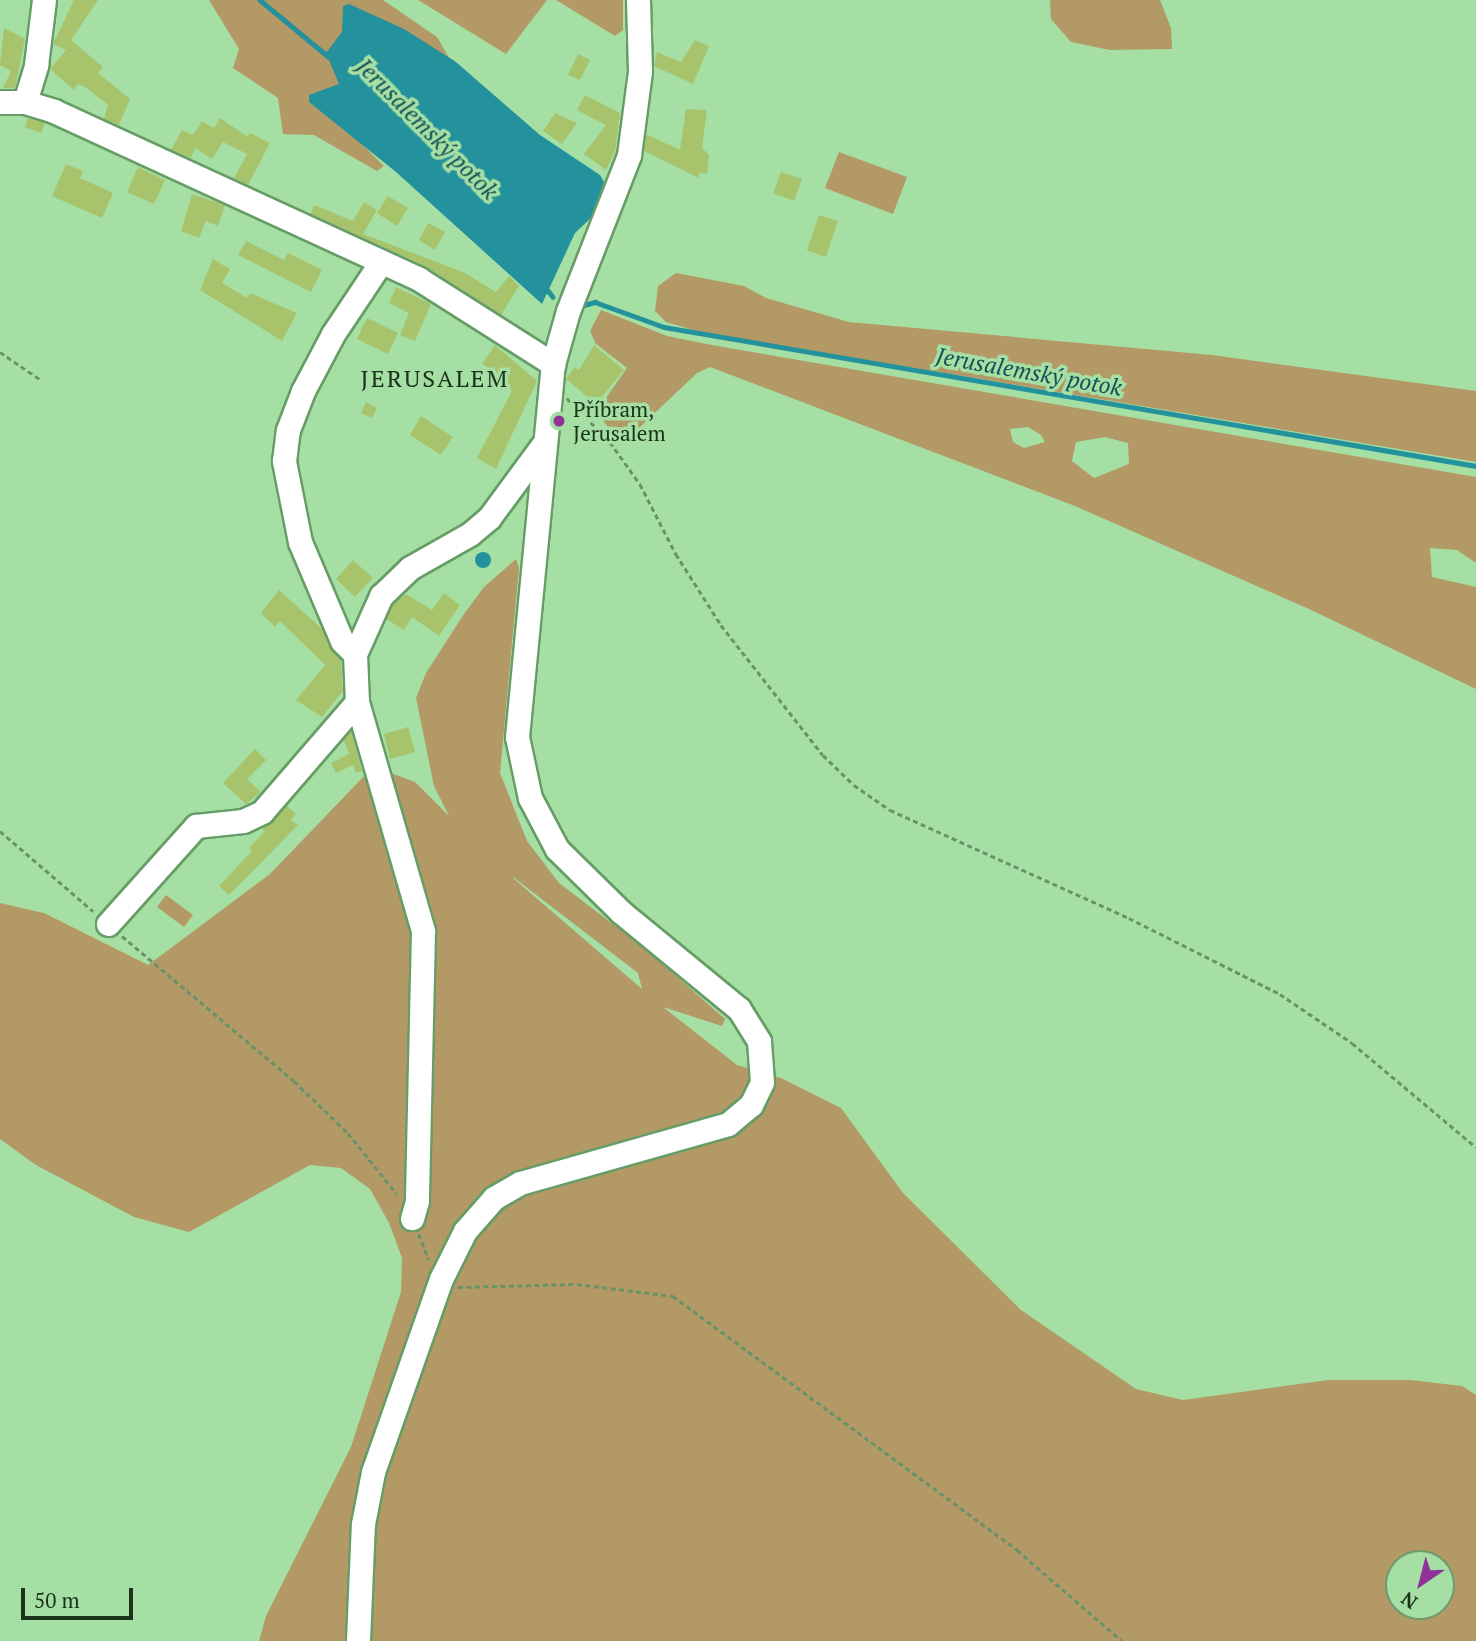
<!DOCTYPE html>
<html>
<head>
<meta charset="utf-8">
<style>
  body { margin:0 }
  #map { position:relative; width:1476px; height:1641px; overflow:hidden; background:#a5dfa4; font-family:"PT Serif",serif }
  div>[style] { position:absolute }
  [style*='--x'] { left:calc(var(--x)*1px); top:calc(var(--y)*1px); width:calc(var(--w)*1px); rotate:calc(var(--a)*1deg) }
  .green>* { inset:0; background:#b39965 }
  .water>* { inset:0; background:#24929c }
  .round { border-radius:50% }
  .stream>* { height:4.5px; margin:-2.25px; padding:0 2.25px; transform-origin:2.25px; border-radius:2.25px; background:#24929c }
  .building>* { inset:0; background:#a7c46d }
  .path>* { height:2.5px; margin-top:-1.25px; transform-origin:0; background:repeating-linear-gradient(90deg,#689368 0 5px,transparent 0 8.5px) }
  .roads { filter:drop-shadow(2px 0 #669d66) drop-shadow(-2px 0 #669d66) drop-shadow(0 2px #669d66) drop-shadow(0 -2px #669d66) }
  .minor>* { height:23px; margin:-11.5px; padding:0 11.5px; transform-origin:11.5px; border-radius:11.5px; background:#fff }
  .dots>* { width:19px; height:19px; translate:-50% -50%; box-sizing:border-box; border:4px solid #a5dfa4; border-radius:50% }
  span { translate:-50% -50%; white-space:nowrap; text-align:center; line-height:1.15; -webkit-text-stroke:7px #a5dfa4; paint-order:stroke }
  .poi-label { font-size:21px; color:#1b321b }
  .left { translate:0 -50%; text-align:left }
  .water-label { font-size:23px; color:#155156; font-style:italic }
  .quarter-label { font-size:24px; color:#1b321b; letter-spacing:2px }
  .north { position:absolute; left:1385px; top:1550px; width:70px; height:70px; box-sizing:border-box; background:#a5dfa4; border:2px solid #6e9a6d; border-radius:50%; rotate:215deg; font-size:19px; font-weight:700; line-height:28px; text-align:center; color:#1b321b }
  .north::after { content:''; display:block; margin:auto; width:24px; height:32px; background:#91329a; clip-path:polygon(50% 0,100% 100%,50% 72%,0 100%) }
  .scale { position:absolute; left:21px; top:1588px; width:112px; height:32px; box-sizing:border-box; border:4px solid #1b321b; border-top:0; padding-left:9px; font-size:21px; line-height:24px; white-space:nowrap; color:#1b321b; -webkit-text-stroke:5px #a5dfa4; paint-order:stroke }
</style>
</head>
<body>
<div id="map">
  <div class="green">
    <div style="clip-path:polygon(209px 0,383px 0,437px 37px,452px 63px,337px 120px,384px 166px,377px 171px,314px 135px,283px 134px,278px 98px,233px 68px,239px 49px)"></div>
    <div style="clip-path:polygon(418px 0,547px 0,506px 54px)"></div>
    <div style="clip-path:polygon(556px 0,623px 0,623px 30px,615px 36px)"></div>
    <div style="clip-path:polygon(1050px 0,1160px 0,1171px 28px,1172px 49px,1110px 50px,1071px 42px,1051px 19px)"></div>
    <div style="clip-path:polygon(839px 152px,907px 177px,893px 214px,825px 188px)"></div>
    <div style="clip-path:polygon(676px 273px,744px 286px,766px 298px,849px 322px,1212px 355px,1476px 391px,1476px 462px,700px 332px,666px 322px,655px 311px,658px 286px)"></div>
    <div style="clip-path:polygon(evenodd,601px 310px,667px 336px,712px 345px,1476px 477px,1476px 563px,1457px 550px,1430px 548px,1432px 577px,1476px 587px,1476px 689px,1309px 609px,1075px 506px,710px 367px,697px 373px,622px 444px,596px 412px,627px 368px,596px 344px,590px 331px,601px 310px,1028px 427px,1041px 435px,1045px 442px,1024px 448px,1013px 442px,1010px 429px,1028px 427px,601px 310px,1105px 437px,1128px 443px,1129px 464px,1094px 478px,1072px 461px,1076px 442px,1105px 437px)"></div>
    <div style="clip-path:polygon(evenodd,516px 559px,519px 568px,500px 773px,527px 841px,559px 883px,643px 947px,725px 1019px,722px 1026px,663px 1007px,737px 1065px,781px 1078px,841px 1108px,903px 1193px,1021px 1310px,1136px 1389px,1183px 1400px,1328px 1380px,1410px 1380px,1462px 1386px,1476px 1395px,1476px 1641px,259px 1641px,266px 1616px,351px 1447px,401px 1292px,402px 1258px,389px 1223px,370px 1189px,341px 1168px,310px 1165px,189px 1232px,134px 1217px,36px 1165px,0 1139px,0 903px,44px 913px,148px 965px,270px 874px,368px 772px,391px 773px,415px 782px,449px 816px,434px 786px,416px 698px,426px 673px,464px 614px,484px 587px,516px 559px,513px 877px,638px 973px,642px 989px,513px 878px,513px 877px,516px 559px,1399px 1564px,1441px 1564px,1441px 1606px,1399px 1606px,1399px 1564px)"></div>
    <div style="clip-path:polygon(166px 895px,193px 915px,184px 927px,157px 907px)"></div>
  </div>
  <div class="water">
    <div style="clip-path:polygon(349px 4px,404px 29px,456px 62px,540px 135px,600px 175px,604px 182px,593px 216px,575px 233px,542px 304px,396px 172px,309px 102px,309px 95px,339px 84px,326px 53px,342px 32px,343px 6px)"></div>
    <div class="round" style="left:475px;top:552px;width:16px;height:16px"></div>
  </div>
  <div class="stream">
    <div style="--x:260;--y:0;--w:89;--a:39.6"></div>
    <div style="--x:546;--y:288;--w:11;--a:52"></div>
    <div style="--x:580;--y:306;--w:16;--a:-15"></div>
    <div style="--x:595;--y:302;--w:73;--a:19.9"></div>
    <div style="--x:664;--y:327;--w:824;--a:9.71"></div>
  </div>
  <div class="building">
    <div style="clip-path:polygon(74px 0,98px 0,71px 40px,103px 67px,98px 73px,130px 99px,119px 125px,104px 119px,108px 105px,85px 87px,78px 84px,74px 90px,50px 69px,66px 50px,53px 44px)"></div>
    <div style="clip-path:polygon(4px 28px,25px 39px,15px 88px,3px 88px,11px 71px,0 65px)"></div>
    <div style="clip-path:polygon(695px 40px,709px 46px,693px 84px,654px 66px,657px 52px,681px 62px)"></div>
    <div style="clip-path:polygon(578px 54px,590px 60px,580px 80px,568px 75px)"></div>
    <div style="clip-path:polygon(585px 95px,620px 113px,615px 151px,606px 170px,584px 154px,606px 125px,577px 110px)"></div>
    <div style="clip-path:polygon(686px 109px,707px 110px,702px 148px,709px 155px,707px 174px,699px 173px,699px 178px,644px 151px,646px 134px,680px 150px)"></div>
    <div style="clip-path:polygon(555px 113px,577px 123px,562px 144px,543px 131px)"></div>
    <div style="clip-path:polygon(28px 118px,45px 123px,41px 133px,25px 127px)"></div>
    <div style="clip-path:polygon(220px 118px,248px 137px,250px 133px,270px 143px,248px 185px,234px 178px,247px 154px,223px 142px,212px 159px,195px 148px,191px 158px,171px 150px,182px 130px,193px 135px,202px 121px,214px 128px)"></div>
    <div style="clip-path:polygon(66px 164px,83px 171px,80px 178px,113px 193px,102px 218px,52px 196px)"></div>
    <div style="clip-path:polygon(138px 167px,165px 180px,154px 204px,127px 192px)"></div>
    <div style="clip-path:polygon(781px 172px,802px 179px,794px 201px,773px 193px)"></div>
    <div style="clip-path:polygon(192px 194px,225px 205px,218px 226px,206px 221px,199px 238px,181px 231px)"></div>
    <div style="clip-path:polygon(388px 196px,408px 208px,397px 226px,377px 213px)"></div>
    <div style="clip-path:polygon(364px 202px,377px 210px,363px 234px,463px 272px,496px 292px,509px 276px,519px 286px,501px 315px,425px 266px,311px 214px,314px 205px,353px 221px)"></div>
    <div style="clip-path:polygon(819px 215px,838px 221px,826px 257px,807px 250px)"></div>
    <div style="clip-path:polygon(428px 223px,445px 232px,435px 250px,419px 240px)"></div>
    <div style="clip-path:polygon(246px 241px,284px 260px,288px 253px,322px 270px,311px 292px,238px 255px)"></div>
    <div style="clip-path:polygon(213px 259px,230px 269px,222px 283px,247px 298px,250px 293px,297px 313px,282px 341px,200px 290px)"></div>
    <div style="clip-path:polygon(396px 287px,431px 304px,415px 341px,400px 335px,409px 313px,389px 303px)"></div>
    <div style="clip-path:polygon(367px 318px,398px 333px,388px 354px,357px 339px)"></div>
    <div style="clip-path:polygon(495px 345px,537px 381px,496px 469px,477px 458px,512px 391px,487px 373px,490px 369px,482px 364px)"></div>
    <div style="clip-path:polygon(594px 345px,624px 370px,596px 404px,566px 379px,575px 367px,579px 370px)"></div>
    <div style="clip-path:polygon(366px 402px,377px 408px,372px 418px,361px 413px)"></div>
    <div style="clip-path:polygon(421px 416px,453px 437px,441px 455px,410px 435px)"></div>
    <div style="clip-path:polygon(353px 560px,373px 578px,355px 597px,336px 579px)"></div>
    <div style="clip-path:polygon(279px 590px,322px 629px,341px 660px,343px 691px,322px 717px,296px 700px,325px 665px,280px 621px,275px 627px,261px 613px)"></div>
    <div style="clip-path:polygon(444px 593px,460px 605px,439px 636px,412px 617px,404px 630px,386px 619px,393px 604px,406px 594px,432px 610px)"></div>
    <div style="clip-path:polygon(408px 727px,415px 752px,390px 759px,384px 734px)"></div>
    <div style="clip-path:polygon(351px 731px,362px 771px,356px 773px,353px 765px,336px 773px,331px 763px,349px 754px,343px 739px)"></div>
    <div style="clip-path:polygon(255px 749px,266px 760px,247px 779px,261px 792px,246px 804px,223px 783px)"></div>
    <div style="clip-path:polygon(287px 806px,296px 814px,291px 820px,298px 825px,229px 895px,219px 886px,252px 851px,249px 848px,265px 831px,261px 828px)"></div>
  </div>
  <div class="path">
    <div style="--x:0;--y:352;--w:50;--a:34.3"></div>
    <div style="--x:567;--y:398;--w:62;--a:45.7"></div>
    <div style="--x:610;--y:442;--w:52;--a:54.5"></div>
    <div style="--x:640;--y:484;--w:79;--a:62.8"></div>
    <div style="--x:676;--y:554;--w:84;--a:57.6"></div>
    <div style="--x:721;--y:625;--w:165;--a:51.9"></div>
    <div style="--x:823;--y:755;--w:43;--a:44.1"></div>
    <div style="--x:854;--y:785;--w:44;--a:34.8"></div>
    <div style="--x:890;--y:810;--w:262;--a:24.3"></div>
    <div style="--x:1129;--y:918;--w:169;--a:26.7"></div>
    <div style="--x:1280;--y:994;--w:87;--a:34.2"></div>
    <div style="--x:1352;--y:1043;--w:162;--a:40"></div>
    <div style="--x:0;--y:831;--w:123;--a:40.7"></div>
    <div style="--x:122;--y:936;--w:225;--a:40.1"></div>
    <div style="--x:294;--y:1081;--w:75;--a:43.9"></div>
    <div style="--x:348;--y:1133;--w:78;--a:51.2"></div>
    <div style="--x:419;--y:1234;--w:28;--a:69"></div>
    <div style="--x:458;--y:1287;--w:119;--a:-1.4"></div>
    <div style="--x:577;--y:1284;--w:97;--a:7.1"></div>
    <div style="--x:673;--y:1296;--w:428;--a:36.4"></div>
    <div style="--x:1017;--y:1550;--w:139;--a:40.9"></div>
  </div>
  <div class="roads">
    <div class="minor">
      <div style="--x:0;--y:102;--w:25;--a:0"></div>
      <div style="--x:25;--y:102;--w:30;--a:17"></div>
      <div style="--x:54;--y:111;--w:402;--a:24.7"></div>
      <div style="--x:419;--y:279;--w:159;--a:32.4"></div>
      <div style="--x:25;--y:102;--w:39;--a:-73"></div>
      <div style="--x:36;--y:65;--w:65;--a:-83"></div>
      <div style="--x:355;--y:654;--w:18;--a:-135"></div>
      <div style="--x:342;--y:641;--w:108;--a:-113"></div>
      <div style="--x:300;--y:542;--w:83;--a:-101.2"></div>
      <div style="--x:284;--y:461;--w:31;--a:-83"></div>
      <div style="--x:288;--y:430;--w:42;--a:-69"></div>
      <div style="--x:303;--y:391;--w:64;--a:-62.2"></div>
      <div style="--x:333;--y:334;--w:87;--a:-56.3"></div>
      <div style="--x:357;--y:702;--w:238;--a:73.9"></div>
      <div style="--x:423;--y:931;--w:270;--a:91.3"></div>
      <div style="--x:417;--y:1201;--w:18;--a:106"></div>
      <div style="--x:108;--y:924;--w:132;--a:-48.1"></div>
      <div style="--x:196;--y:826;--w:47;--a:-6.1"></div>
      <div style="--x:243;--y:821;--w:21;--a:-25"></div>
      <div style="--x:262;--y:812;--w:145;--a:-49.2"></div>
      <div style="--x:357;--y:702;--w:48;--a:-92.4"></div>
      <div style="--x:355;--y:654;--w:64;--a:-65.9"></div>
      <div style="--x:381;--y:596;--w:40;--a:-44"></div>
      <div style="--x:410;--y:568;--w:69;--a:-29.5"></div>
      <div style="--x:470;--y:534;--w:25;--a:-40"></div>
      <div style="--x:489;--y:518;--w:89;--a:-53.6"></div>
      <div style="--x:358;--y:1641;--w:117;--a:-87.6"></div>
      <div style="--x:363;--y:1524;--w:53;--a:-79.1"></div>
      <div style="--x:373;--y:1472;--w:205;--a:-70.6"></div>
      <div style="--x:441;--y:1279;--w:54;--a:-63.4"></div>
      <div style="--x:465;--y:1231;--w:44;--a:-48.7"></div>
      <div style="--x:494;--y:1198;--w:30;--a:-30"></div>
      <div style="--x:520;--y:1183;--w:216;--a:-15.8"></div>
      <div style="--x:728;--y:1124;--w:30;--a:-40"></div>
      <div style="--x:751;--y:1105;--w:25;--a:-64"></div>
      <div style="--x:762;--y:1082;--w:41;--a:-94.2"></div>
      <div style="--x:759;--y:1041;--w:38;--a:-122"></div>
      <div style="--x:739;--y:1009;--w:153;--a:-140.6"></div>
      <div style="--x:621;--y:912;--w:90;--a:-135.5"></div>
      <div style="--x:557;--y:849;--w:58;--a:-117.9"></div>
      <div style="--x:530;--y:798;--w:62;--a:-102"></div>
      <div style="--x:517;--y:737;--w:375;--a:-84.5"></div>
      <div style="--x:553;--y:364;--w:55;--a:-74.2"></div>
      <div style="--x:568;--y:311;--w:168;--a:-68.6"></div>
      <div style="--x:629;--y:155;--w:85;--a:-82.5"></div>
      <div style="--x:640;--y:71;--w:71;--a:-91.6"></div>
    </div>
  </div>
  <div class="dots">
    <div style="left:559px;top:421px;background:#91329a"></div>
  </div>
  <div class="poi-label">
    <span class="left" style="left:573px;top:421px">Příbram,<br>Jerusalem</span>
  </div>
  <div class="water-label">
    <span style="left:427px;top:129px;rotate:45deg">Jerusalemský potok</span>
    <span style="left:1029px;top:372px;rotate:10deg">Jerusalemský potok</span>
  </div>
  <div class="quarter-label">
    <span style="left:435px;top:379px">JERUSALEM</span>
  </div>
  <div class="north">N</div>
  <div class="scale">50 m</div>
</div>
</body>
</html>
